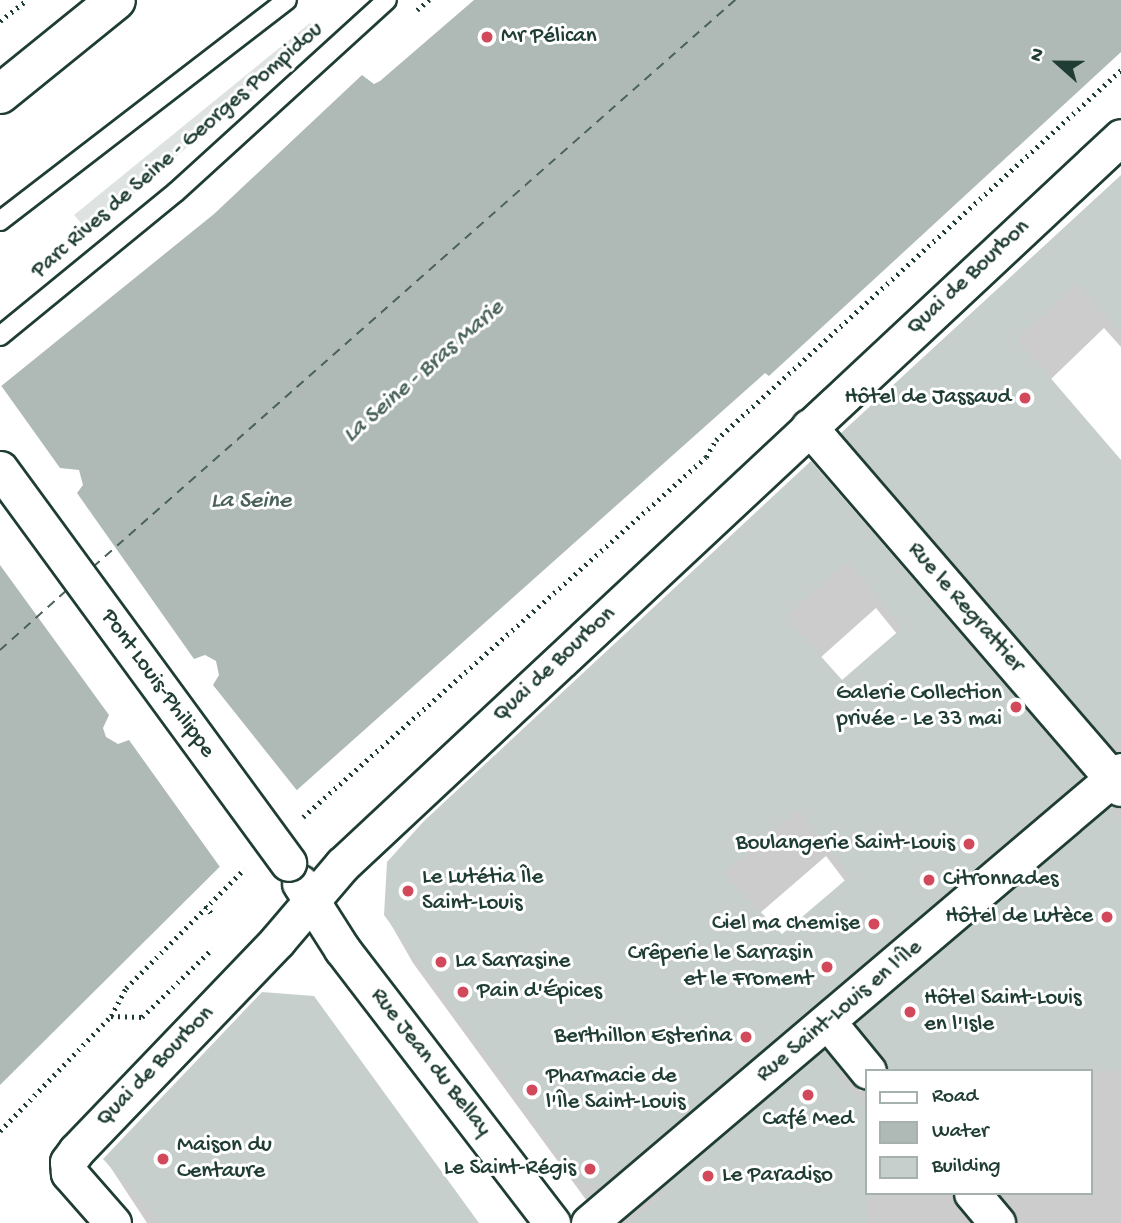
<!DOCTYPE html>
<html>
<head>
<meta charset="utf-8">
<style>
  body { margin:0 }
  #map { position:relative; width:1121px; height:1223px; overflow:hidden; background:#fff; font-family:"Gochi Hand",sans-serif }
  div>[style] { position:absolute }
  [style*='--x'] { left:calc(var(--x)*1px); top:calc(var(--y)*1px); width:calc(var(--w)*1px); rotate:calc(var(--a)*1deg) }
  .green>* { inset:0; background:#dee3e2 }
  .water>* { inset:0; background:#afbab7 }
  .pier>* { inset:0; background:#fff }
  .shadow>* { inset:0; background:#0003 }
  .ferry>* { height:2px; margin-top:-1px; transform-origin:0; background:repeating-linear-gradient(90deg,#4a625b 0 9px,transparent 0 16px) }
  .building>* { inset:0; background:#c7cfcc }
  .path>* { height:4.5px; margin-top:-2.25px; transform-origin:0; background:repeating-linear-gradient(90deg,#1f3d34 0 2px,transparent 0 7px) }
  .roads { filter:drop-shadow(2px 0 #1f3d34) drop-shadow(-2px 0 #1f3d34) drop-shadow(0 2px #1f3d34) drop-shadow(0 -2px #1f3d34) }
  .service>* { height:18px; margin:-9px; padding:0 9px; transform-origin:9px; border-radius:9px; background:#fff }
  .minor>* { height:35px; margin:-17.5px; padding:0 17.5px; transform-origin:17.5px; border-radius:17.5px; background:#fff }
  .primary>* { height:38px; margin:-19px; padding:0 19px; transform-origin:19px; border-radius:19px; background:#fff }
  .bridges { filter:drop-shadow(2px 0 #1f3d34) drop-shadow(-2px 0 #1f3d34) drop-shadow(0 2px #1f3d34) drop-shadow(0 -2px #1f3d34) }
  .minor-bridge>* { height:35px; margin:-17.5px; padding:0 17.5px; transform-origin:17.5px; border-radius:17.5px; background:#fff }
  .dots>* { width:19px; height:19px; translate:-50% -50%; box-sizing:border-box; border:4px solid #fff; border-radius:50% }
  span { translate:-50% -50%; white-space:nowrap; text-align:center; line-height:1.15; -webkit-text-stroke:6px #fff; paint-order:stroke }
  .poi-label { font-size:23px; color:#1f3d34 }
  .left { translate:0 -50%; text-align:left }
  .right { translate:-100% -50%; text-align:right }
  .street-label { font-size:23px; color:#1f3d34 }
  .water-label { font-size:24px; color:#4a625b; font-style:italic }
  .legend { position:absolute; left:865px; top:1069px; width:228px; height:126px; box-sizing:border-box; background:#fff; border:2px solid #a5b1ae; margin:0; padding:9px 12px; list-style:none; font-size:21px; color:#1f3d34 }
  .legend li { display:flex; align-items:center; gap:14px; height:35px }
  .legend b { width:35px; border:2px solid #a5b1ae }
  .north { position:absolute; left:1023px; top:28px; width:70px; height:70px; -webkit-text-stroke:5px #fff; paint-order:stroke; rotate:291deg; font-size:19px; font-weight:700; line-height:28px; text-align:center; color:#1f3d34 }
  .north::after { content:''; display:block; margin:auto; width:24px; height:32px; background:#1f3d34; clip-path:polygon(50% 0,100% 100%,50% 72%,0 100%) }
</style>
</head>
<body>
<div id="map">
  <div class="green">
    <div style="clip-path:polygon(310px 23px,319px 33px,89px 232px,74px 215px)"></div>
  </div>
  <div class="water">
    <div style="clip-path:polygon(474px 0,1121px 0,1121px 52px,769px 376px,765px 373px,297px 790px,0 1085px,0 387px,214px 214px,362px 75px,374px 84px,380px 81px)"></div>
  </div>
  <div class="pier">
    <div style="clip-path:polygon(0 384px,60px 468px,79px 470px,83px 485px,77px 493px,194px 659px,205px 655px,216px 661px,219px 675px,213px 685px,299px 793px,220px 867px,129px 740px,118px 744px,106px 737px,103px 728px,109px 715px,0 565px)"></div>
  </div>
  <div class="shadow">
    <div style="clip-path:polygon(1121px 177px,1121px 347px,1104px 328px,1050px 380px,1121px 463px,1121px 770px,870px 480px,843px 433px)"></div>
    <div style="clip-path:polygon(evenodd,811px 463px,1083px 777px,1104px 814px,1112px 807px,1121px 809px,1121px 1223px,603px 1223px,413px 963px,385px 914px,811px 463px,876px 608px,897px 634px,842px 683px,820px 658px,876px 608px,811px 463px,826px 856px,845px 881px,782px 936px,760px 913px,826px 856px,811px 463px,863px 1034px,885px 1071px,1091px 1071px,1091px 1193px,867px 1193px,867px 1090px,860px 1091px,832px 1061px,863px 1034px)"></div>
    <div style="clip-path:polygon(105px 1159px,477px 1223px,147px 1223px)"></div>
  </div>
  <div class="ferry">
    <div style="--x:93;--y:567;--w:857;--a:-41.45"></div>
    <div style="--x:0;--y:650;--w:91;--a:-41.9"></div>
  </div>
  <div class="building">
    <div style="clip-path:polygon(1121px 175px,1121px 335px,1077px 283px,1017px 339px,1121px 460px,1121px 738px,1112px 747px,841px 433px)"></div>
    <div style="clip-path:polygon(evenodd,811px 461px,1084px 776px,603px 1185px,579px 1183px,384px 915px,387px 862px,424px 821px,811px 461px,847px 561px,902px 628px,842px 680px,786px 617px,847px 561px,811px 461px,797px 810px,850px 876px,782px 934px,723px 873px,797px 810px)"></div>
    <div style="clip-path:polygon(1109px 807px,1121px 821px,1121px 1071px,888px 1071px,884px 1058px,855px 1023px)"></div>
    <div style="clip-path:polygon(262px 992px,314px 996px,479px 1223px,161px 1223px,103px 1159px)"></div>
    <div style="clip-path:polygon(824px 1049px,842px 1071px,835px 1071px,867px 1108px,867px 1223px,631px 1223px,668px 1190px,660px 1189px)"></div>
  </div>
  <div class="path">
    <div style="--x:417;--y:10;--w:16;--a:-40"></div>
    <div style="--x:0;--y:21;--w:34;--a:-38"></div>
    <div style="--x:303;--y:817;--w:540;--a:-41.77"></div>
    <div style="--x:706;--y:457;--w:20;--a:-60"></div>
    <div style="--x:716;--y:440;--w:549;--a:-42.41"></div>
    <div style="--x:205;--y:906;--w:12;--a:48"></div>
    <div style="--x:111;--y:1016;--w:31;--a:2"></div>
    <div style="--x:142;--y:1017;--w:98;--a:-44.2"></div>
    <div style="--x:0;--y:1131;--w:160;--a:-46"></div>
    <div style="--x:111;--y:1016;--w:32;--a:-62"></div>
    <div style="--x:126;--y:988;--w:168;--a:-45.2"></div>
  </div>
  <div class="roads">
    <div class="service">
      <div style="--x:0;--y:221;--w:362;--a:-37.6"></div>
      <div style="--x:0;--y:336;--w:227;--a:-39.3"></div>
      <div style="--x:176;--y:192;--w:285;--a:-42.3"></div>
    </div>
    <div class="minor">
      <div style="--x:809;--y:427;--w:477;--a:49.2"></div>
      <div style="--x:300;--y:883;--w:78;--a:57.5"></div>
      <div style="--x:342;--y:949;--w:345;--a:52.5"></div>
      <div style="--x:828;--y:1022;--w:63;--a:50.8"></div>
      <div style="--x:972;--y:1193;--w:39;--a:50"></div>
      <div style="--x:113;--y:1223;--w:67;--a:-131.3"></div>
      <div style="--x:69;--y:1173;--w:11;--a:-95"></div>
      <div style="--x:68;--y:1162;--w:14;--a:-54"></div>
      <div style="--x:76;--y:1151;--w:292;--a:-46.2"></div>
      <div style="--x:278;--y:940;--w:99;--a:-49.5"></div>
      <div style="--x:342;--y:865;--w:1066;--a:-43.06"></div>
      <div style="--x:589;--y:1223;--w:698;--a:-40.35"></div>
    </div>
    <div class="primary">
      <div style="--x:0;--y:94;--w:149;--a:-39"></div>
    </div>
  </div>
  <div class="bridges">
    <div class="minor-bridge">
      <div style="--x:0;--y:469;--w:488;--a:53.8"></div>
    </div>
  </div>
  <div class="dots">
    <div style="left:487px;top:37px;background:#d1495b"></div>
    <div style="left:1025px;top:398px;background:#d1495b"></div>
    <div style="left:1016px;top:707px;background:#d1495b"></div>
    <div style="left:969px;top:844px;background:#d1495b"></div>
    <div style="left:929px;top:880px;background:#d1495b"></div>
    <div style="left:408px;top:891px;background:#d1495b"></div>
    <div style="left:1107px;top:917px;background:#d1495b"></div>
    <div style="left:874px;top:924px;background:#d1495b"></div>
    <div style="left:441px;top:962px;background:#d1495b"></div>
    <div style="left:827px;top:967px;background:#d1495b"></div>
    <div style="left:463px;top:992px;background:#d1495b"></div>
    <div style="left:910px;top:1012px;background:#d1495b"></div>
    <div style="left:746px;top:1037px;background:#d1495b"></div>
    <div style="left:532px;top:1090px;background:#d1495b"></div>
    <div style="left:808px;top:1095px;background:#d1495b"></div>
    <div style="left:163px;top:1159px;background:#d1495b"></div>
    <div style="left:590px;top:1169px;background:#d1495b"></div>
    <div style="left:708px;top:1176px;background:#d1495b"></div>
  </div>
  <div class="poi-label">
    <span class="left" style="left:501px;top:37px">Mr Pélican</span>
    <span class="right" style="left:1011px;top:398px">Hôtel de Jassaud</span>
    <span class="right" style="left:1002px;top:707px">Galerie Collection<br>privée - Le 33 mai</span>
    <span class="right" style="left:955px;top:844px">Boulangerie Saint-Louis</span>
    <span class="left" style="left:422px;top:891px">Le Lutétia Île<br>Saint-Louis</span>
    <span class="left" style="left:943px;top:880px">Citronnades</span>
    <span class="right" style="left:1093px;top:917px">Hôtel de Lutèce</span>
    <span class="right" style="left:860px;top:924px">Ciel ma chemise</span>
    <span class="right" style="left:813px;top:967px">Crêperie le Sarrasin<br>et le Froment</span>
    <span class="left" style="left:455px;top:962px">La Sarrasine</span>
    <span class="left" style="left:477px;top:992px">Pain d'Épices</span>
    <span class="left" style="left:924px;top:1012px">Hôtel Saint-Louis<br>en l'Isle</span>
    <span class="right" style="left:732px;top:1037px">Berthillon Esterina</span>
    <span class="left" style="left:546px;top:1090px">Pharmacie de<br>l'Île Saint-Louis</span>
    <span style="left:808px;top:1120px">Café Med</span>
    <span class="left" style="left:177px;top:1159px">Maison du<br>Centaure</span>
    <span class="right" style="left:576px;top:1169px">Le Saint-Régis</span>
    <span class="left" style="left:722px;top:1176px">Le Paradiso</span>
  </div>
  <div class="street-label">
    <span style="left:178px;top:151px;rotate:-41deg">Parc Rives de Seine - Georges Pompidou</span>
    <span style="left:969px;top:278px;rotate:-43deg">Quai de Bourbon</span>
    <span style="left:965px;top:608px;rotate:49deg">Rue le Regrattier</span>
    <span style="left:555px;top:665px;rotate:-43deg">Quai de Bourbon</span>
    <span style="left:157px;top:684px;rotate:54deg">Pont Louis-Philippe</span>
    <span style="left:840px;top:1012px;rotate:-40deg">Rue Saint-Louis en l'Île</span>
    <span style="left:430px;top:1063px;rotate:52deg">Rue Jean du Bellay</span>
    <span style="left:156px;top:1067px;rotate:-46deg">Quai de Bourbon</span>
  </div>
  <div class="water-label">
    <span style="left:424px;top:372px;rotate:-41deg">La Seine - Bras Marie</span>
    <span style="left:251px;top:502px">La Seine</span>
  </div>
  <ul class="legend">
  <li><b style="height:9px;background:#fff"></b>Road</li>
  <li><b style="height:19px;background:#afbab7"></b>Water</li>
  <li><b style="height:19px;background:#c7cfcc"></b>Building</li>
  </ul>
  <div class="north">N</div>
</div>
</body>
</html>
